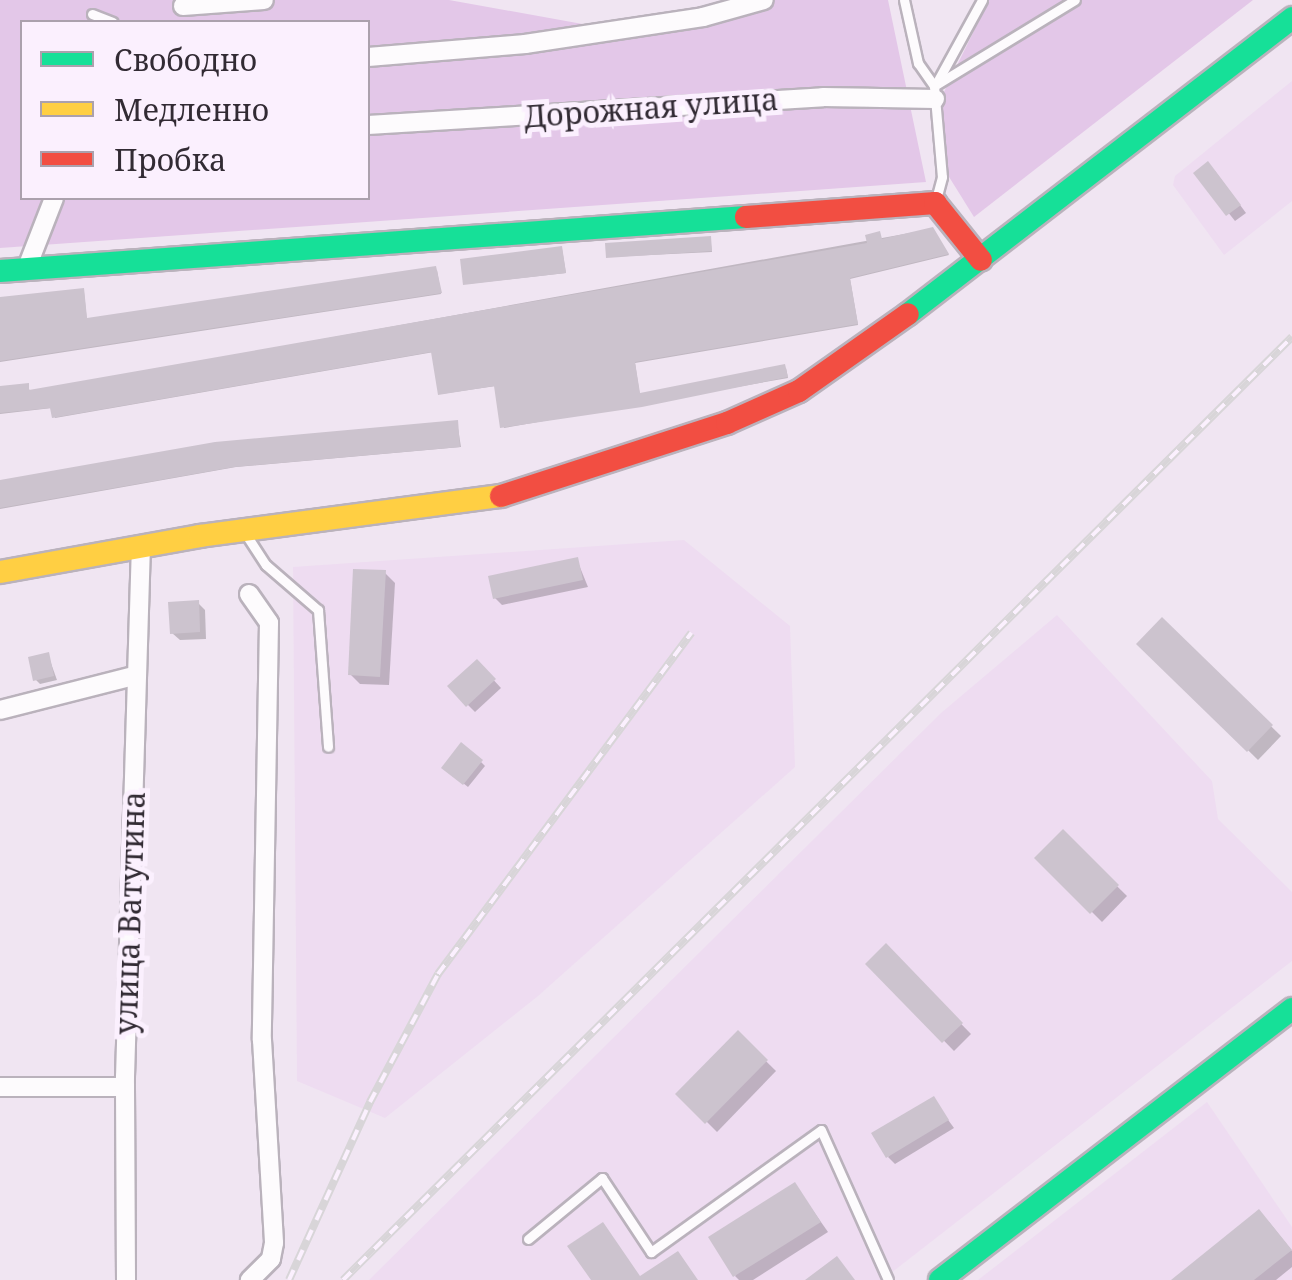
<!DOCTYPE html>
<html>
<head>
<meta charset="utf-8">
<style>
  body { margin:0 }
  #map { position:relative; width:1292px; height:1280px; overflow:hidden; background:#f0e5f2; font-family:"Noto Serif",serif }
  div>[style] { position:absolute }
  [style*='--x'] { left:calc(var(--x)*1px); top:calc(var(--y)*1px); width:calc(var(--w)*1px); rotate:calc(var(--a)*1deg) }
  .built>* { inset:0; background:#eedcf1 }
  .green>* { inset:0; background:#e3c7e8 }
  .shadow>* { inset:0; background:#0003 }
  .building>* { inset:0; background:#ccc3ce }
  .roads { filter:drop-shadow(2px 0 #bab2bc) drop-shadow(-2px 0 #bab2bc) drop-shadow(0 2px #bab2bc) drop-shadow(0 -2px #bab2bc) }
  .lane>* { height:9px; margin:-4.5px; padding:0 4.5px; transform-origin:4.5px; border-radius:4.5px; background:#fdfbfd }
  .street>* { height:18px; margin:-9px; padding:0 9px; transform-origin:9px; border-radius:9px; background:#fdfbfd }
  .fast>* { height:22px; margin:-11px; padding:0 11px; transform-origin:11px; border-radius:11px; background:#16e098 }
  .slow>* { height:22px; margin:-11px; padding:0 11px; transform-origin:11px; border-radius:11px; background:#ffcf43 }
  .jam>* { height:22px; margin:-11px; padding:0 11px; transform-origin:11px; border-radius:11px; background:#f24e42 }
  .rail>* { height:8px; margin-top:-4px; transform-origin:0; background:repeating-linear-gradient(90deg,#fbf0fe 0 11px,#d8d5d8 0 22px); box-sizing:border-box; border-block:2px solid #d8d5d8 }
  span { translate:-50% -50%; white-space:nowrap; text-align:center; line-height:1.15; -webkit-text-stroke:10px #fbf0fe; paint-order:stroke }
  .street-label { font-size:30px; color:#322b34 }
  .legend { position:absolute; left:20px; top:20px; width:350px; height:180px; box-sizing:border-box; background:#fbf0fe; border:2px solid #aba1ad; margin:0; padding:12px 18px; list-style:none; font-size:30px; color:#322b34 }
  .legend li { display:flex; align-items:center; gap:20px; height:50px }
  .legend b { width:50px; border:2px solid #aba1ad }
</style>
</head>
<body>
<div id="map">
  <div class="built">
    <div style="clip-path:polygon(1292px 81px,1292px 201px,1224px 255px,1173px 185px,1175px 176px)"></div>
    <div style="clip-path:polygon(684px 540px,790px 626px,795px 767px,538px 996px,385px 1118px,297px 1081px,293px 567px)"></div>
    <div style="clip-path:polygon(1057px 615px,1212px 781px,1218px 819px,1292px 892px,1292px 961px,882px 1280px,369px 1280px,941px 713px)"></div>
    <div style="clip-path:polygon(1207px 1102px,1292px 1227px,1292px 1280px,978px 1280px)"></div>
  </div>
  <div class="green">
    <div style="clip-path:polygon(evenodd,0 0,449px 0,588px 25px,740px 0,888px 0,926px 182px,0 248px,0 0,22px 22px,368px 22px,368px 198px,22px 198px,22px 22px)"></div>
    <div style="clip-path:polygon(989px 0,1253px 0,974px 217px,936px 156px,942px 96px)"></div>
  </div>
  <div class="shadow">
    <div style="clip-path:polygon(1215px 171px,1246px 213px,1235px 221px,1197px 173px)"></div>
    <div style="clip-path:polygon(932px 229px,949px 255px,850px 279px,858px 325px,635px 363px,640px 396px,786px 368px,788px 378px,504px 428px,496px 386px,441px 394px,434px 352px,55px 418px,52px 408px,0 414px,0 388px,28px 385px,30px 392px)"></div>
    <div style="clip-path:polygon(710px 238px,712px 252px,609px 257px)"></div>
    <div style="clip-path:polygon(562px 249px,566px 273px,466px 284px)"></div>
    <div style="clip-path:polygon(437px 270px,441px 294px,0 362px,0 299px,84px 292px,87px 321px)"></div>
    <div style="clip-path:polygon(457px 422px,461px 447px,236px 467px,0 509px,0 483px)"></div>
    <div style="clip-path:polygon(577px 560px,588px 587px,502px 605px,495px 598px)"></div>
    <div style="clip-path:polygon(385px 573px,395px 583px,389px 685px,360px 684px,350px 674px)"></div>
    <div style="clip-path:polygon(198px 603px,205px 610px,206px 639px,180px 640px,172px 633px)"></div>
    <div style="clip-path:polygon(1162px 621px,1281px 736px,1258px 760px,1140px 644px)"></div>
    <div style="clip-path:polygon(48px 655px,57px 680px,40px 684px,35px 679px)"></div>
    <div style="clip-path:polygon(477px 662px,501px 688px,475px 712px,450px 687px)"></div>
    <div style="clip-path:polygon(481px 762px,485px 766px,468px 787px,448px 771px)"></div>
    <div style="clip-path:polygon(1063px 833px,1127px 896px,1102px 922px,1038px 858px)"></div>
    <div style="clip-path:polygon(886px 947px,971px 1034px,954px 1051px,869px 964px)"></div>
    <div style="clip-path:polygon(738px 1034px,776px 1071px,717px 1132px,679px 1094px)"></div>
    <div style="clip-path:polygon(933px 1099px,954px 1128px,895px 1164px,888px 1157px)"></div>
    <div style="clip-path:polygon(795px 1185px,828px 1232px,753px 1280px,739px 1280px,735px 1276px)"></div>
    <div style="clip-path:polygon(1269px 1222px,1292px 1251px,1292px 1267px,1276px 1280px,1175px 1280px)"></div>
  </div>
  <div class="building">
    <div style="clip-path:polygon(1208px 161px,1241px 205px,1226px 216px,1193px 173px)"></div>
    <div style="clip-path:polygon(933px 227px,949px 254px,850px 278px,858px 324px,635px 362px,640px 393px,785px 364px,788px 377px,642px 407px,500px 428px,494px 386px,438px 395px,431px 352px,52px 418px,50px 408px,0 413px,0 386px,29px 383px,29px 390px,867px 243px,865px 235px,880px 231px,882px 239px)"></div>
    <div style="clip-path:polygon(711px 236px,712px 251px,606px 258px,605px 243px)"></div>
    <div style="clip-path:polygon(562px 246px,566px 273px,463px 285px,460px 259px)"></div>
    <div style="clip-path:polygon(436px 266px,442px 293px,0 361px,0 297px,84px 288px,87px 318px)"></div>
    <div style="clip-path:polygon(458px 420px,460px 447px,234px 467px,0 508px,0 480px,215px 442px)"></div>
    <div style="clip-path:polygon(578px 557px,583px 580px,493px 599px,488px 576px)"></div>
    <div style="clip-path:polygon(353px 569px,386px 570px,380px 677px,348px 675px)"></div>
    <div style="clip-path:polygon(199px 600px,200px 632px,170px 634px,168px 602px)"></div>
    <div style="clip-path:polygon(1162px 617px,1273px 725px,1247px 752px,1136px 644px)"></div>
    <div style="clip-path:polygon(49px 652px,54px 676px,33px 681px,28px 657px)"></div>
    <div style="clip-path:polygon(477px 659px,496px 679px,466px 707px,447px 686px)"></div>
    <div style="clip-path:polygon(461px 742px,483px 760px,463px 785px,441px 768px)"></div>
    <div style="clip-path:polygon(1063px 829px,1119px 885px,1090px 914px,1034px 858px)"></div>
    <div style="clip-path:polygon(886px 943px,963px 1023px,942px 1043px,865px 964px)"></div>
    <div style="clip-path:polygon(738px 1030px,768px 1060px,705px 1124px,675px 1094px)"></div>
    <div style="clip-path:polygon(934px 1096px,949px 1120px,886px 1158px,871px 1133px)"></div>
    <div style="clip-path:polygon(795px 1182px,821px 1222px,733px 1277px,708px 1237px)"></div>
    <div style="clip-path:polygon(1259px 1209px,1292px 1250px,1254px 1280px,1171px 1280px)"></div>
    <div style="clip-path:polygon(603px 1222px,640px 1276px,678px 1251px,698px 1280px,591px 1280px,567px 1246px)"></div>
    <div style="clip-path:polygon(837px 1256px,855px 1280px,805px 1280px)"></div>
  </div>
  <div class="roads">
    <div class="lane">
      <div style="--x:904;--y:0;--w:65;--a:77.5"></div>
      <div style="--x:918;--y:63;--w:28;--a:55"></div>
      <div style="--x:934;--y:86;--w:91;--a:85"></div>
      <div style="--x:942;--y:177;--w:23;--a:105"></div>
      <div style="--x:92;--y:14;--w:22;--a:21"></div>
      <div style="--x:936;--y:84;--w:96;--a:-61.3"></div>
      <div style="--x:934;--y:86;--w:165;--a:-31.4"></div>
      <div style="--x:245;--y:533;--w:38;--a:57"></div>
      <div style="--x:266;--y:565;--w:69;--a:40.9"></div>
      <div style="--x:318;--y:610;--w:137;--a:85.8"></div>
      <div style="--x:528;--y:1239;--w:96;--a:-39.5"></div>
      <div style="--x:602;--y:1178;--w:89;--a:56.5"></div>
      <div style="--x:651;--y:1252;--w:209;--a:-35.7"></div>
      <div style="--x:821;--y:1130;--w:164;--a:65.9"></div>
    </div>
    <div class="street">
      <div style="--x:183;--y:6;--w:81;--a:-4.2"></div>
      <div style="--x:368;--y:57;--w:158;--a:-4.7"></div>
      <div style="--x:525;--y:44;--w:180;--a:-8.6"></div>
      <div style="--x:703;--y:17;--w:63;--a:-15.6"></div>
      <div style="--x:368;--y:125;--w:456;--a:-3.5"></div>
      <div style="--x:823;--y:97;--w:112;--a:1"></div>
      <div style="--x:26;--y:270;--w:77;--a:-68.7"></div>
      <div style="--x:249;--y:594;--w:35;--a:55"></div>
      <div style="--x:269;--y:623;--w:417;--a:91"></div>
      <div style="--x:262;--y:1040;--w:203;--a:86.6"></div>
      <div style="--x:274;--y:1243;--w:16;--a:101"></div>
      <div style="--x:271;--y:1259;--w:30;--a:135"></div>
      <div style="--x:0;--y:710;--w:141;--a:-14.3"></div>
      <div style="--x:0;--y:1087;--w:125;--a:0"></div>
      <div style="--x:126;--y:1280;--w:203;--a:-90.3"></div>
      <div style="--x:125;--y:1077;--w:532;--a:-88.28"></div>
    </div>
    <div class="fast">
      <div style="--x:0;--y:271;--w:748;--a:-4.14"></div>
      <div style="--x:908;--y:314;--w:485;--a:-37.6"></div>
      <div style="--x:940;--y:1280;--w:444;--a:-37.6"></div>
    </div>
    <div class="slow">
      <div style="--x:0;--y:572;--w:203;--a:-10.2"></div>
      <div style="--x:200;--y:536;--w:304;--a:-7.6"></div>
    </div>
    <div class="jam">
      <div style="--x:746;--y:217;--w:190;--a:-4.2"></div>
      <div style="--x:935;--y:203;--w:73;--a:51.1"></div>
      <div style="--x:501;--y:496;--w:237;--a:-17.9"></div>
      <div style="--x:727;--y:423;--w:79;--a:-24"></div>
      <div style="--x:799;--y:391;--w:133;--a:-35.2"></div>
    </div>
  </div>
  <div class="rail">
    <div style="--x:289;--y:1280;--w:196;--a:-65.5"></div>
    <div style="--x:370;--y:1102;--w:145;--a:-62"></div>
    <div style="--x:438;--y:974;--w:425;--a:-53.4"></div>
    <div style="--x:343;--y:1280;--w:1338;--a:-44.82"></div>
  </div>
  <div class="street-label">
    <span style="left:651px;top:108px;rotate:-4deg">Дорожная улица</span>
    <span style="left:130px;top:913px;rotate:-88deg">улица Ватутина</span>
  </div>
  <ul class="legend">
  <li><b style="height:12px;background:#16e098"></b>Свободно</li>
  <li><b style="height:12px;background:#ffcf43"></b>Медленно</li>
  <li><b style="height:12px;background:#f24e42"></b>Пробка</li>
  </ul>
</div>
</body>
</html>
